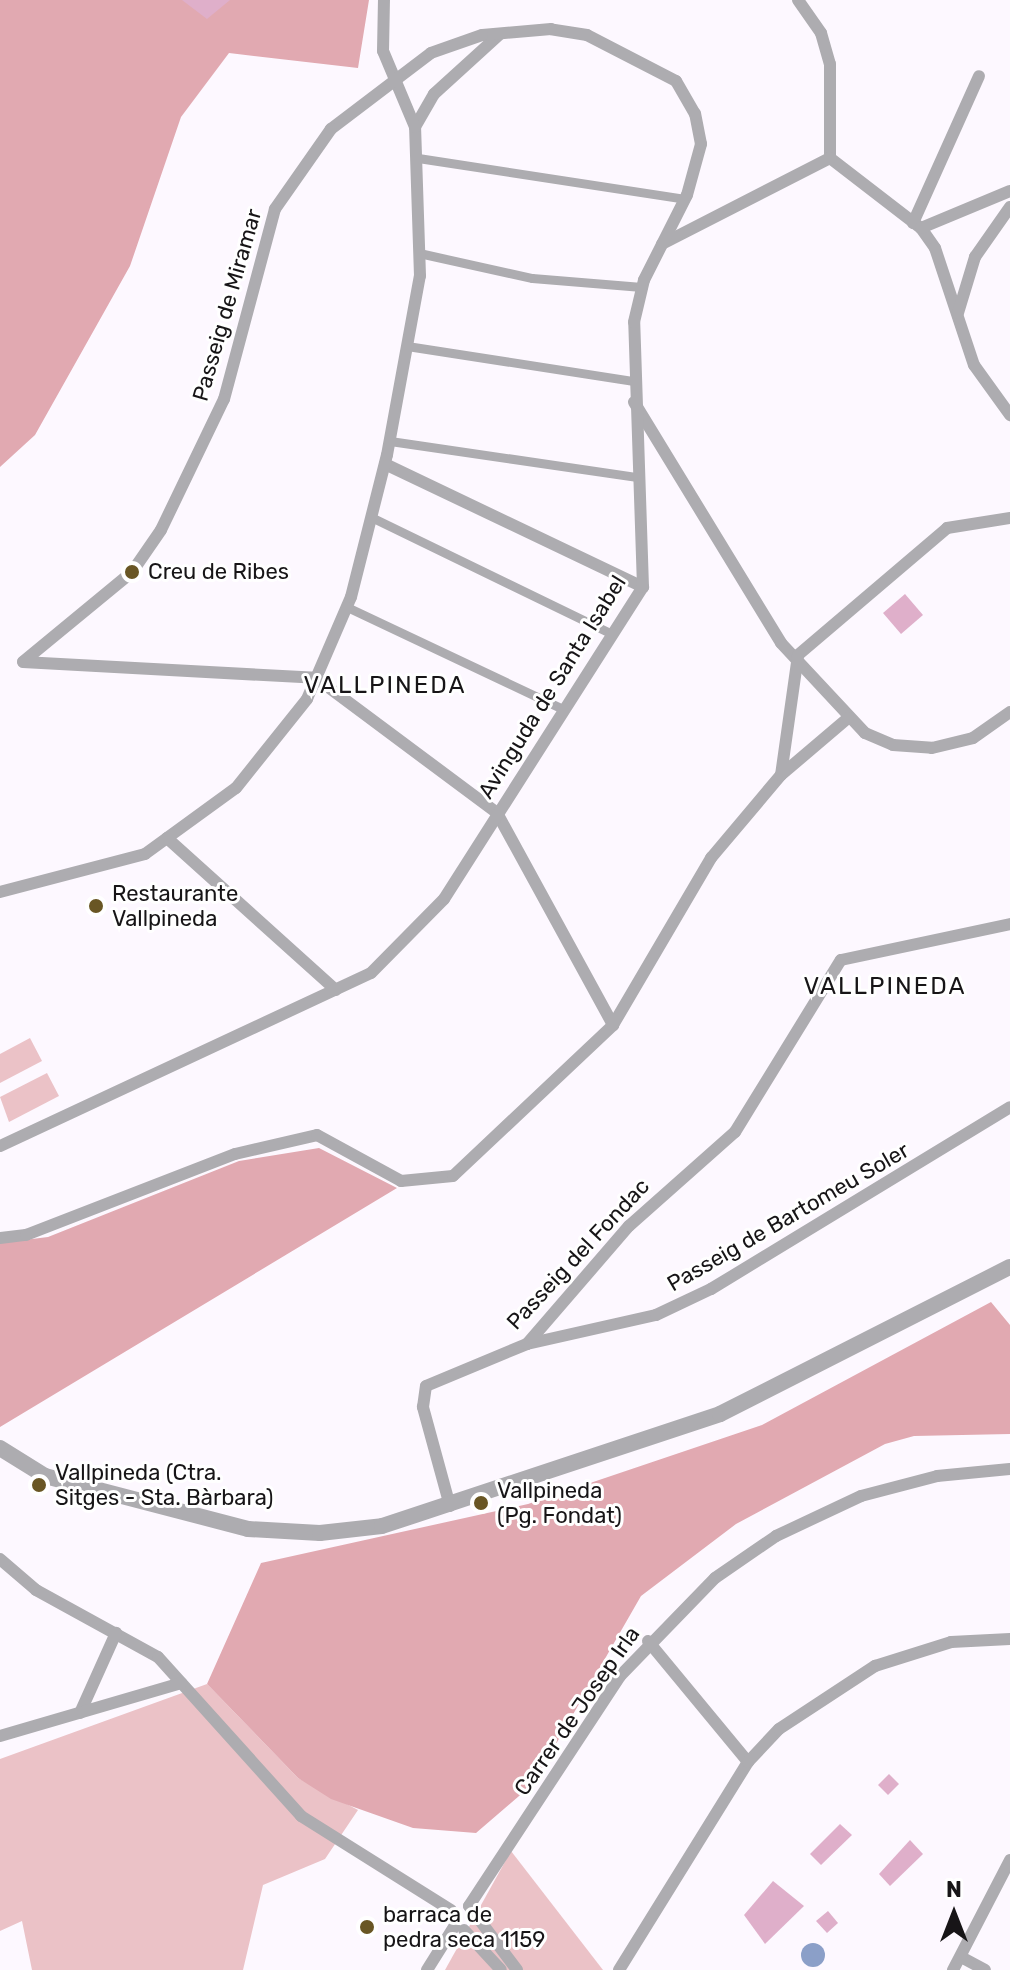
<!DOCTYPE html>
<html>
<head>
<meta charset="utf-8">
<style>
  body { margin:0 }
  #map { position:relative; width:1010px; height:1970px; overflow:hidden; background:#fdf8ff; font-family:Rubik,sans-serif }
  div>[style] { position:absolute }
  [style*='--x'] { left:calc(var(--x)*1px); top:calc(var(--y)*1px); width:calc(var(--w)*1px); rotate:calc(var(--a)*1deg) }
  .green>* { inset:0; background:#ebc2c7 }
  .forest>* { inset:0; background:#e1a9b1 }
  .water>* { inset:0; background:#8b9fc8 }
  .round { border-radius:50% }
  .building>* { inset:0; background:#dfafca }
  .pedestrian>* { height:9px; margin:-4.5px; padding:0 4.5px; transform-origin:4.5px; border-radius:4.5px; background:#adacb0 }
  .minor>* { height:12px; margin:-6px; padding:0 6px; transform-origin:6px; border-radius:6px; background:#adacb0 }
  .tertiary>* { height:16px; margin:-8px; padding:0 8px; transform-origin:8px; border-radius:8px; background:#adacb0 }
  .dots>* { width:22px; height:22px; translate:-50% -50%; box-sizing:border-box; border:4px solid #fff; border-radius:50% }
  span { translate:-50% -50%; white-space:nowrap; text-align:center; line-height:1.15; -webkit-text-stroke:6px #fff; paint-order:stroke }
  .street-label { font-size:22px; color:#171517 }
  .poi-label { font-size:22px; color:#171517 }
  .left { translate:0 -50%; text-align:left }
  .neighbourhood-label { font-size:24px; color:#171517; letter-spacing:2px }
  .north { position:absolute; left:914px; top:1874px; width:80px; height:80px; -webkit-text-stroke:6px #fff; paint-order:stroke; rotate:0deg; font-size:22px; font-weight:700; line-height:32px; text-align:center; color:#171517 }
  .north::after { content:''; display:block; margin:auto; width:28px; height:36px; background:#171517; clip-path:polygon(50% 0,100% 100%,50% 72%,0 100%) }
</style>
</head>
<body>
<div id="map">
  <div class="green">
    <div style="clip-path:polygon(30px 1038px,42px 1061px,0 1083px,0 1054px)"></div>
    <div style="clip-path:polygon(47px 1073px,59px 1096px,9px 1122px,0 1097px)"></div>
    <div style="clip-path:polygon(207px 1684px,298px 1778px,358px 1810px,325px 1859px,263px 1885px,243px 1970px,32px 1970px,22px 1921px,0 1931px,0 1759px)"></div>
    <div style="clip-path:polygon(511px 1851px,603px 1970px,445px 1970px)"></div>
  </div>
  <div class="forest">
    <div style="clip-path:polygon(0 0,369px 0,358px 68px,229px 53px,181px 117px,130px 266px,35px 435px,0 467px)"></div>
    <div style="clip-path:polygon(319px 1148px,397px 1188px,0 1427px,0 1243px,48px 1237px,239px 1161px)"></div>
    <div style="clip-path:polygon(991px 1302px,1010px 1325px,1010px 1434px,914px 1436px,885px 1444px,736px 1524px,641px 1596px,533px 1784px,476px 1833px,413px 1828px,331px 1799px,298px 1778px,207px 1684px,261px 1563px,528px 1504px,762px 1425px)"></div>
  </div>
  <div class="water">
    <div class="round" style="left:801px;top:1943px;width:24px;height:24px"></div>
  </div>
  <div class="building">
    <div style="clip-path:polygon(182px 0,230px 0,207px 19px)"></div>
    <div style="clip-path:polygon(905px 594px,923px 615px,901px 634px,883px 613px)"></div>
    <div style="clip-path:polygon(889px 1774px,899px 1784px,888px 1795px,878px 1785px)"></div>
    <div style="clip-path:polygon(840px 1824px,852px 1835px,821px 1865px,810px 1854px)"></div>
    <div style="clip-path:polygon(910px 1840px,923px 1854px,890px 1886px,879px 1874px)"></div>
    <div style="clip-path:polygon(773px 1881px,804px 1906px,765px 1944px,744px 1915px)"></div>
    <div style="clip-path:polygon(828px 1911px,838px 1923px,827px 1933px,816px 1921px)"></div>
  </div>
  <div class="pedestrian">
    <div style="--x:418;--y:158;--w:270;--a:8.7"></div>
    <div style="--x:419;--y:253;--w:116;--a:12.5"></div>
    <div style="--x:532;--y:278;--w:110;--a:4.7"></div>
    <div style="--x:407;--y:346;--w:228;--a:8.8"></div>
    <div style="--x:390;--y:441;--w:250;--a:8.3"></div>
    <div style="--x:371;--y:517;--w:268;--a:25.9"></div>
    <div style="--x:347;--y:607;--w:239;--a:25.3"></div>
  </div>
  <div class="minor">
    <div style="--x:798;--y:0;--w:40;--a:55.1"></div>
    <div style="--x:821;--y:33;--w:32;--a:74"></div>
    <div style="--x:830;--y:64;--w:94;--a:90"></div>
    <div style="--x:415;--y:127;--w:38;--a:-60"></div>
    <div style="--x:434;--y:94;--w:89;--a:-42.3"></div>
    <div style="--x:830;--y:158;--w:115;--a:37.6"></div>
    <div style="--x:921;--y:228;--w:24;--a:55"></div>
    <div style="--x:935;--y:248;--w:123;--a:71.6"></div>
    <div style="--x:974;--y:365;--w:62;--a:54.2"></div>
    <div style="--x:913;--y:223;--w:161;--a:-65.8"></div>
    <div style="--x:921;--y:228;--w:96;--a:-22.6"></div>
    <div style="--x:662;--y:244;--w:189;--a:-27.1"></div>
    <div style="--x:958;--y:313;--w:59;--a:-73.1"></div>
    <div style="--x:975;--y:257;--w:61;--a:-55"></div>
    <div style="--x:634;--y:402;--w:282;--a:58.6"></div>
    <div style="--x:781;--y:643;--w:123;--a:47"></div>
    <div style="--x:865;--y:733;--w:30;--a:23"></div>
    <div style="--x:893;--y:745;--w:39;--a:4"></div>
    <div style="--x:932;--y:748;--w:42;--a:-13.7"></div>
    <div style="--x:973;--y:738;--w:45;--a:-35.1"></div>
    <div style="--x:385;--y:464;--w:286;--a:25.5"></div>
    <div style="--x:798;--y:655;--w:196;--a:-40.4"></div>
    <div style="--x:947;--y:528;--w:64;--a:-9"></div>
    <div style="--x:23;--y:662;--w:293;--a:3.1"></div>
    <div style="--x:316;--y:678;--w:226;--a:36.7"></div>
    <div style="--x:497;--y:813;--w:242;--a:61.3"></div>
    <div style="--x:781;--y:775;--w:121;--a:-81.9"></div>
    <div style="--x:167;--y:838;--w:227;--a:42"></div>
    <div style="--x:0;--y:892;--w:150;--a:-14.7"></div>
    <div style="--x:145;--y:854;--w:112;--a:-36"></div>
    <div style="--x:236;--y:788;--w:114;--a:-51.4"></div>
    <div style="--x:307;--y:699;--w:111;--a:-66.7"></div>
    <div style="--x:351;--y:597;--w:146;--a:-75.8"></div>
    <div style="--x:387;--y:455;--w:182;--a:-79.6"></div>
    <div style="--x:420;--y:276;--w:149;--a:-91.9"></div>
    <div style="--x:415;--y:127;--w:82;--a:-112.8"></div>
    <div style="--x:383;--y:51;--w:51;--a:-88.9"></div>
    <div style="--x:0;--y:1146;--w:409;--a:-25"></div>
    <div style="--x:371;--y:973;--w:104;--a:-45.4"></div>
    <div style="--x:444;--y:899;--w:370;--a:-57.5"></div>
    <div style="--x:643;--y:587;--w:265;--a:-91.9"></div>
    <div style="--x:634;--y:322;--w:43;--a:-76.6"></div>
    <div style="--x:644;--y:280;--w:95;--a:-63.2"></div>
    <div style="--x:687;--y:195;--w:53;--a:-74.6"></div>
    <div style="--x:701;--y:144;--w:31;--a:-101"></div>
    <div style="--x:695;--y:114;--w:38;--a:-120"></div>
    <div style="--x:676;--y:81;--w:100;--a:-152.7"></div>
    <div style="--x:587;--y:35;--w:36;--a:-171"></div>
    <div style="--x:551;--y:29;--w:69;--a:175"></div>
    <div style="--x:482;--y:35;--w:54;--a:160.6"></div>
    <div style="--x:431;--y:53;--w:126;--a:142.8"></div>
    <div style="--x:331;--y:129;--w:98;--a:125"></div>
    <div style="--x:275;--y:209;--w:197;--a:105"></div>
    <div style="--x:224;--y:399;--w:145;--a:115.7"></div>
    <div style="--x:161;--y:530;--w:51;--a:124.6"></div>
    <div style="--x:132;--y:572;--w:141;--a:140.5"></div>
    <div style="--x:0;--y:1238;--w:26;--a:-7"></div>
    <div style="--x:26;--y:1235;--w:224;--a:-21.2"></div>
    <div style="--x:235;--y:1154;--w:84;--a:-13"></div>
    <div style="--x:317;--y:1135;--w:96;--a:28.7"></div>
    <div style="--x:401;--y:1181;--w:52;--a:-5.5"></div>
    <div style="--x:453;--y:1176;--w:220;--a:-43.3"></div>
    <div style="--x:613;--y:1025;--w:194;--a:-59.6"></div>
    <div style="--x:711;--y:858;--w:109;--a:-49.9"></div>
    <div style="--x:781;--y:775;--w:88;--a:-40.4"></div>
    <div style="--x:527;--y:1344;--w:132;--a:-12.7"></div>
    <div style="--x:656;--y:1315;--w:61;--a:-25.3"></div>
    <div style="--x:711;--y:1289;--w:350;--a:-31.3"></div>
    <div style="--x:450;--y:1506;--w:103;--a:-105.3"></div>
    <div style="--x:423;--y:1407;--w:21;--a:-82"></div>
    <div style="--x:426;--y:1386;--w:109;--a:-22.6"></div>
    <div style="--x:527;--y:1344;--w:156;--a:-49.2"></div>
    <div style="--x:629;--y:1226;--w:142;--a:-41.6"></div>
    <div style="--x:735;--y:1132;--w:202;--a:-58.4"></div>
    <div style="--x:841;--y:960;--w:173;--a:-12"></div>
    <div style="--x:0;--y:1559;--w:48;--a:40.7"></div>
    <div style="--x:36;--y:1590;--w:139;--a:28.8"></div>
    <div style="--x:158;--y:1657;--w:214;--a:48"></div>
    <div style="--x:301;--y:1816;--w:177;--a:32.1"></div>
    <div style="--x:648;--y:1641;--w:157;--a:50.4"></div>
    <div style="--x:80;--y:1713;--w:88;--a:-65.8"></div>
    <div style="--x:0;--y:1736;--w:189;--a:-16.3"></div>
    <div style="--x:469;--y:1906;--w:275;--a:-56.7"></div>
    <div style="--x:620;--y:1676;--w:136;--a:-45.9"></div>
    <div style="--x:715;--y:1578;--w:74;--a:-34.5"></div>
    <div style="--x:776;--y:1536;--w:94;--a:-25.2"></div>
    <div style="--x:861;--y:1496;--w:79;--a:-14.7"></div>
    <div style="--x:937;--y:1476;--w:73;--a:-5.5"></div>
    <div style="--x:469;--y:1906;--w:80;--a:53.1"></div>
    <div style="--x:464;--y:1930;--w:54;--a:47.2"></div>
    <div style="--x:961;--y:1957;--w:27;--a:28"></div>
    <div style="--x:427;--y:1970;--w:51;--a:-57.9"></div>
    <div style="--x:619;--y:1970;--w:245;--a:-58.2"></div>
    <div style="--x:748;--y:1762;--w:45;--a:-46.8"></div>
    <div style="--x:779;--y:1729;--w:115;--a:-33.3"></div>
    <div style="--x:875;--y:1666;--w:80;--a:-17.5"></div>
    <div style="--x:951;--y:1642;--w:59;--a:-2.9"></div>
    <div style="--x:953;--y:1970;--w:124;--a:-62.6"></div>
  </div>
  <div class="tertiary">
    <div style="--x:0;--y:1448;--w:53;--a:31.9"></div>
    <div style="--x:45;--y:1476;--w:210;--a:14.6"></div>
    <div style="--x:248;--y:1529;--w:72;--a:3.2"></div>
    <div style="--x:320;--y:1533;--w:62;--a:-6.4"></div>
    <div style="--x:382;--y:1526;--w:356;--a:-18.3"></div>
    <div style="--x:720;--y:1414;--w:325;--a:-26.9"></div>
  </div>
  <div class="dots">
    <div style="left:132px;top:572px;background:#695624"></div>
    <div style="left:96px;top:906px;background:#695624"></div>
    <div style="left:39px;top:1485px;background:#695624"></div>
    <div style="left:481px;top:1503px;background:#695624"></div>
    <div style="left:367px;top:1927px;background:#695624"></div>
  </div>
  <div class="street-label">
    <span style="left:227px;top:305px;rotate:-74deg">Passeig de Miramar</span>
    <span style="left:552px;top:687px;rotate:-58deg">Avinguda de Santa Isabel</span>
    <span style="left:788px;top:1217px;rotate:-30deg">Passeig de Bartomeu Soler</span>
    <span style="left:578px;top:1254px;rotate:-47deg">Passeig del Fondac</span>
    <span style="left:577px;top:1711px;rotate:-55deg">Carrer de Josep Irla</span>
  </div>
  <div class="poi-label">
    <span class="left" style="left:148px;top:572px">Creu de Ribes</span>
    <span class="left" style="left:112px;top:906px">Restaurante<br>Vallpineda</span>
    <span class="left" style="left:55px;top:1485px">Vallpineda (Ctra.<br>Sitges - Sta. Bàrbara)</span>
    <span class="left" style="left:497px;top:1503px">Vallpineda<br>(Pg. Fondat)</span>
    <span class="left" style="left:383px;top:1927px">barraca de<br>pedra seca 1159</span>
  </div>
  <div class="neighbourhood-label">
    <span style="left:385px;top:686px">VALLPINEDA</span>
    <span style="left:885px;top:987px">VALLPINEDA</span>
  </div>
  <div class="north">N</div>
</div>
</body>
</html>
